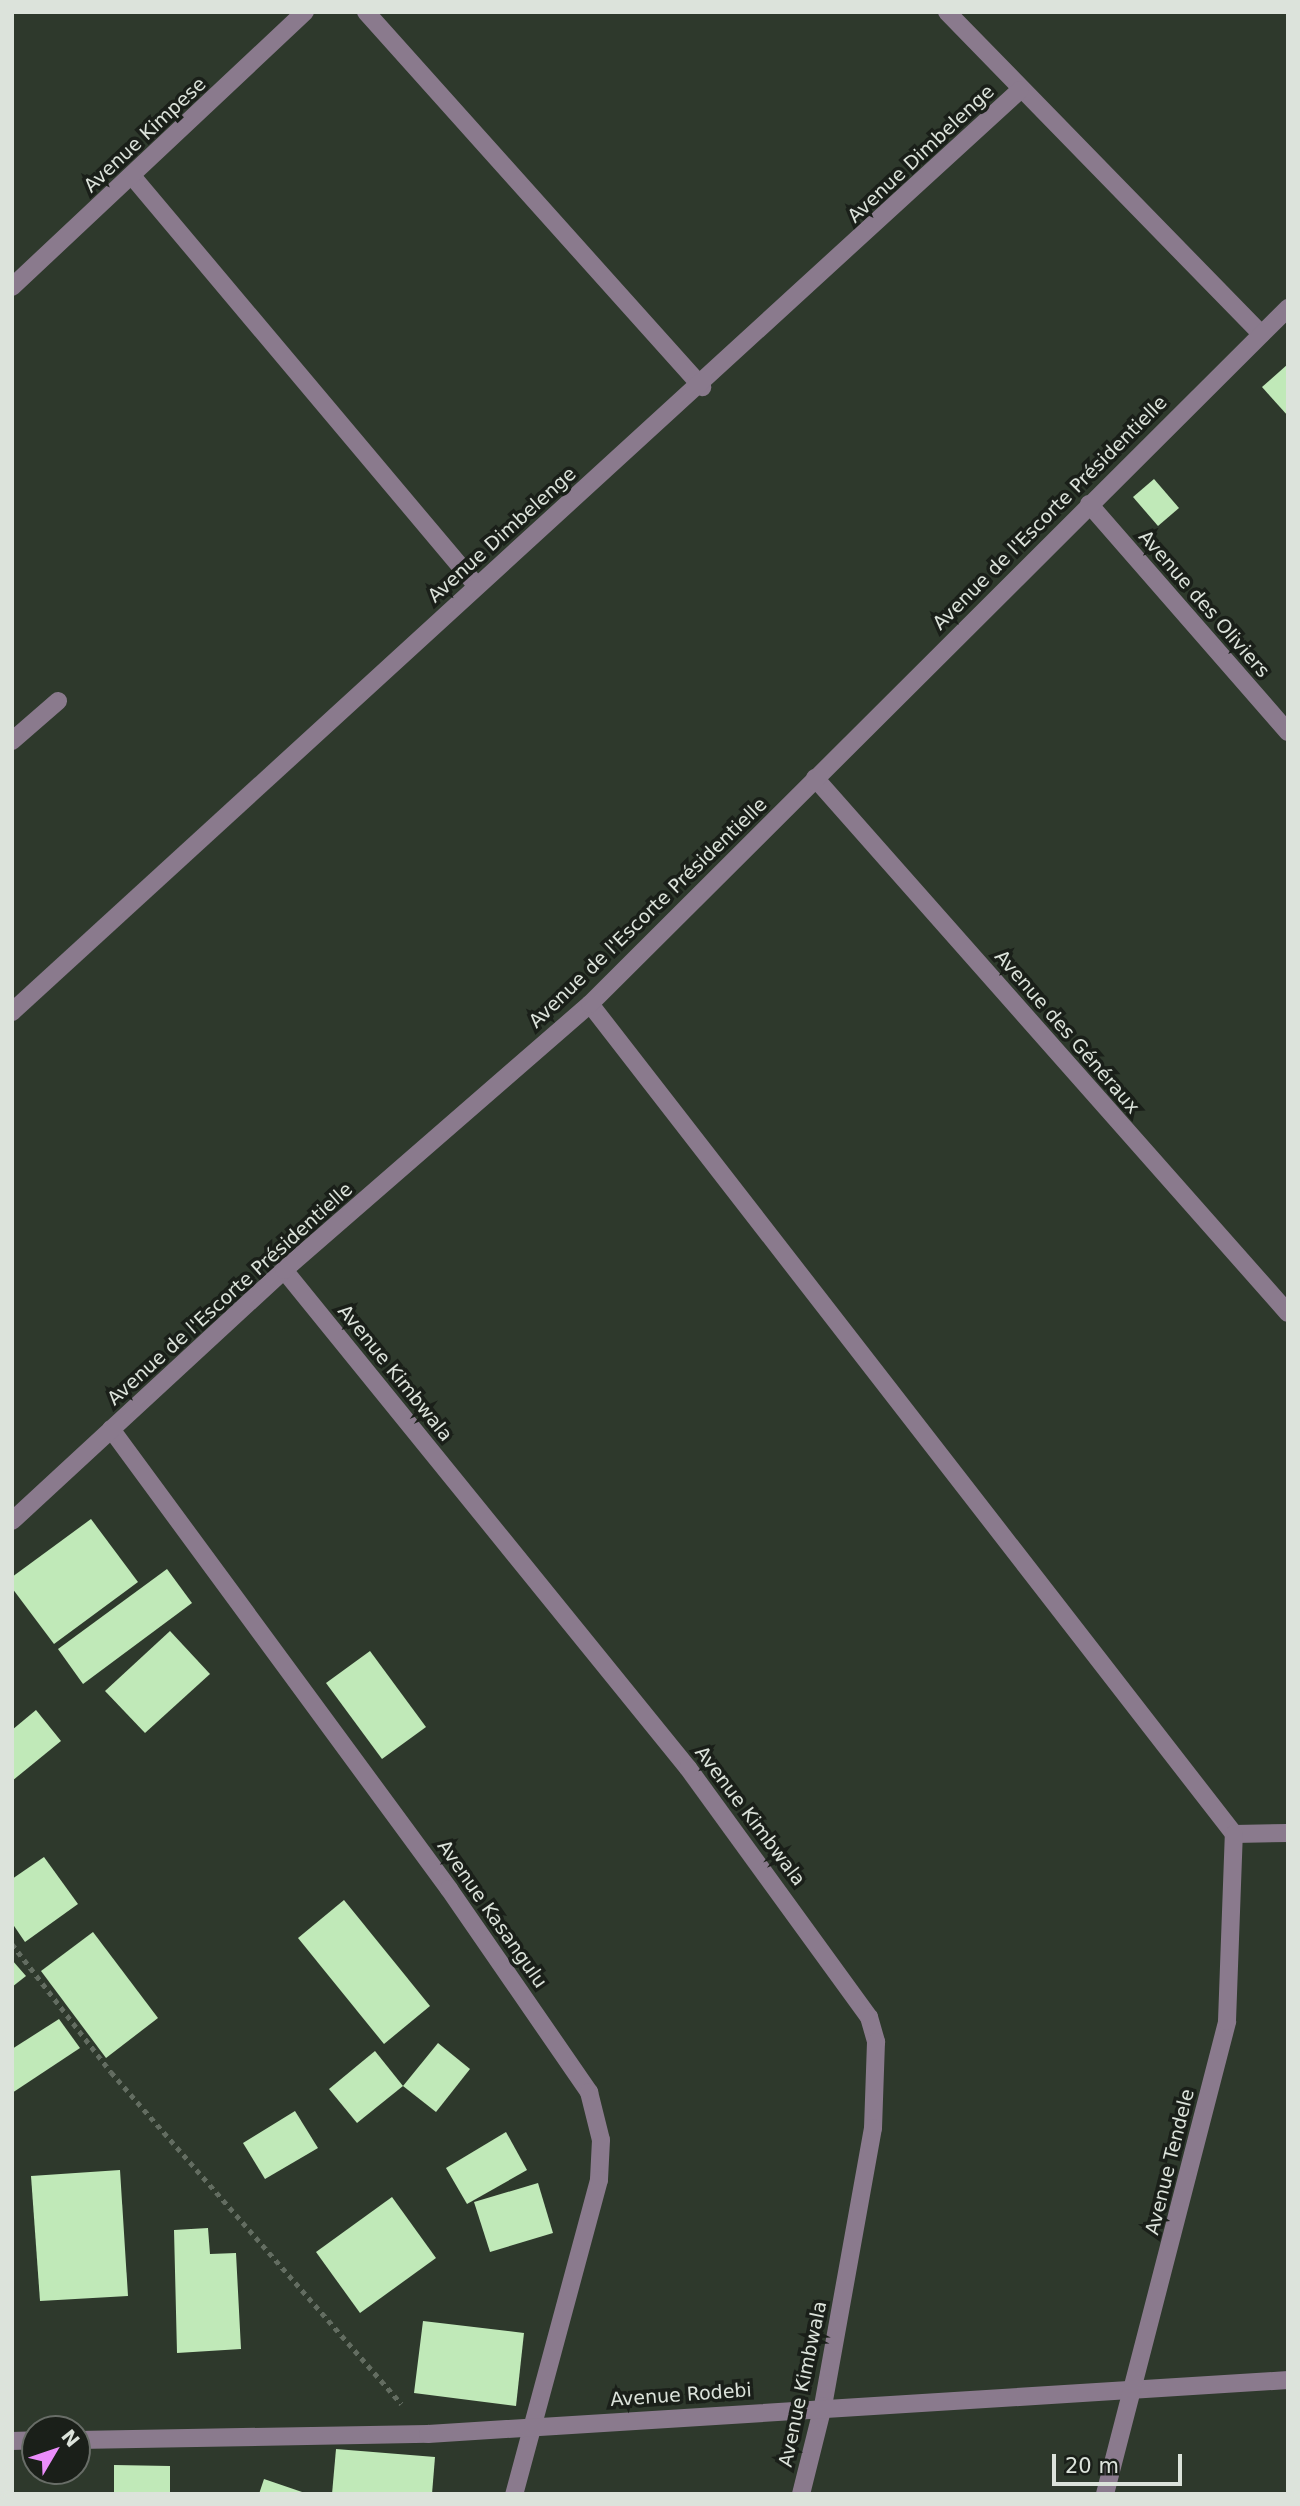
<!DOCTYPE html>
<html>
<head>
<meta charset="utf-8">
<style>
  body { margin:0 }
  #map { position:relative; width:1300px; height:2506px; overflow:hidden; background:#2e392c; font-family:"DejaVu Sans",sans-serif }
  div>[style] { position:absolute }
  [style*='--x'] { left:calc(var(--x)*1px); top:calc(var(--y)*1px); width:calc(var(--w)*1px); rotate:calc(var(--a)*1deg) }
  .building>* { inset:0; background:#c0e9b8 }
  .path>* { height:4.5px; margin-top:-2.25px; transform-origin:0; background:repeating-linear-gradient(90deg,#636d61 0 5px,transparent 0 10px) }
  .minor>* { height:18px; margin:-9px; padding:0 9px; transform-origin:9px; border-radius:9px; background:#8a7a8d }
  span { translate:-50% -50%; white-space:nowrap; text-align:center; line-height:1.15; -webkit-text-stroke:7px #1a1f19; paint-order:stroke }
  .street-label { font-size:19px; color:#dce3db }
  .frame { position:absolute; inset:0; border:14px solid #dce3db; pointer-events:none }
  .north { position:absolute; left:21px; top:2415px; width:70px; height:70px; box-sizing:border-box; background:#1a1f19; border:2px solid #686d67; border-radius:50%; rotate:51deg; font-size:19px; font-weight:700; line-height:28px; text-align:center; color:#dce3db }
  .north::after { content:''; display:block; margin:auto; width:24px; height:32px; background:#eb8dfb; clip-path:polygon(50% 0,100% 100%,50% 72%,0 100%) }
  .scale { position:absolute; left:1052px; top:2454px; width:130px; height:32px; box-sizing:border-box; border:4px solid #dce3db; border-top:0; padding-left:9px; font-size:21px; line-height:24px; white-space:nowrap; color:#dce3db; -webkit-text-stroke:5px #1a1f19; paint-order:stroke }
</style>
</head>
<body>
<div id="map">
  <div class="building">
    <div style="clip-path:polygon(1288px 364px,1288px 416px,1262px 387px)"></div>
    <div style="clip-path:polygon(1154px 479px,1179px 508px,1158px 526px,1133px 497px)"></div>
    <div style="clip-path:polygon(91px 1519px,138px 1582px,54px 1644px,12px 1588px,12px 1577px)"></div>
    <div style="clip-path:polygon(167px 1569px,192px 1603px,83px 1684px,58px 1649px)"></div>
    <div style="clip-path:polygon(170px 1631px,210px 1674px,145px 1733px,105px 1691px)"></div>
    <div style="clip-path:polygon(370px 1651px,426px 1727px,382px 1759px,326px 1683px)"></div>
    <div style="clip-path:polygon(36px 1710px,61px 1741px,12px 1781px,12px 1730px)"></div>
    <div style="clip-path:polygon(44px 1857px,78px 1904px,25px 1942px,12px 1923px,12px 1879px)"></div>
    <div style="clip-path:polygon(344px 1900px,430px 2006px,384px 2044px,298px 1938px)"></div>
    <div style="clip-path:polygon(93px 1932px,158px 2018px,106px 2058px,41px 1971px)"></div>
    <div style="clip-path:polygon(12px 1960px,26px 1976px,12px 1987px)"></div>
    <div style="clip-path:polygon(59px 2019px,80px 2048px,12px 2093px,12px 2049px)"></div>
    <div style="clip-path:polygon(438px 2043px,470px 2069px,436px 2112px,403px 2086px)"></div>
    <div style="clip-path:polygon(375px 2051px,403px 2086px,357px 2123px,329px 2089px)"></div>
    <div style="clip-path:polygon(295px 2111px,318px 2148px,265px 2179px,243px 2143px)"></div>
    <div style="clip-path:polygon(506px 2132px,527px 2170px,467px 2204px,446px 2168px)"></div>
    <div style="clip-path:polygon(120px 2170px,128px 2296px,40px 2301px,31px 2176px)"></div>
    <div style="clip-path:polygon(538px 2183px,553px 2233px,490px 2252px,474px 2202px)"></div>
    <div style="clip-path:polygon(392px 2197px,436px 2258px,360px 2313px,316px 2252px)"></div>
    <div style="clip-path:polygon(208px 2228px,210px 2254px,236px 2253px,241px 2349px,177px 2353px,174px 2230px)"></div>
    <div style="clip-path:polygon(423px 2321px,524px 2333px,516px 2406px,414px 2393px)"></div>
    <div style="clip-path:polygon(336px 2449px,435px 2457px,432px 2494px,332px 2494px)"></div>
    <div style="clip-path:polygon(114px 2465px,170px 2466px,170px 2494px,114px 2494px)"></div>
    <div style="clip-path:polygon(264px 2479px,305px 2493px,305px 2494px,259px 2494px)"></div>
  </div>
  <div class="path">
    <div style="--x:12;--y:1944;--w:162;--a:52.3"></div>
    <div style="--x:111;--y:2072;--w:441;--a:48.8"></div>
  </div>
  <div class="minor">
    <div style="--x:366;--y:12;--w:504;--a:48.14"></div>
    <div style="--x:947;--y:12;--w:450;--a:45.7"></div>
    <div style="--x:132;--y:176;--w:534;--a:49.93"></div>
    <div style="--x:12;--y:287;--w:402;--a:-43.2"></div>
    <div style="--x:1089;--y:504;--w:303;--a:48.9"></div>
    <div style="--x:12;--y:741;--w:61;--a:-41"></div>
    <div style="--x:815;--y:778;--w:714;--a:48.52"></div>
    <div style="--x:590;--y:1004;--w:1051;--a:52.19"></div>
    <div style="--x:12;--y:1012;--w:1366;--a:-42.45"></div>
    <div style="--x:284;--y:1270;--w:641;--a:50.95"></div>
    <div style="--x:688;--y:1768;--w:308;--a:54"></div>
    <div style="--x:869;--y:2017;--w:26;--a:74"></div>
    <div style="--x:876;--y:2042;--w:86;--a:92"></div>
    <div style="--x:873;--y:2128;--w:282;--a:100.2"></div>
    <div style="--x:823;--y:2406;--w:91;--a:104"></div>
    <div style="--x:111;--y:1429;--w:571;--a:53.69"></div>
    <div style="--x:449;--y:1889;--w:247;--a:55.4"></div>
    <div style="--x:589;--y:2092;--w:49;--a:76"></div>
    <div style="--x:601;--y:2140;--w:40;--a:92.9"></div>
    <div style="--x:599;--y:2180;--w:325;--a:105.1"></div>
    <div style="--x:12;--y:1521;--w:370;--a:-42.7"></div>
    <div style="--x:284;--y:1270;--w:405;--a:-41"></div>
    <div style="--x:590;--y:1004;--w:986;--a:-44.92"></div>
    <div style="--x:1234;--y:1834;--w:54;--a:-1.1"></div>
    <div style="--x:77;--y:2440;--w:351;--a:-1"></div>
    <div style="--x:428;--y:2434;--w:862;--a:-3.59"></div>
    <div style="--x:12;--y:2441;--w:23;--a:-2"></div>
    <div style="--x:1105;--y:2494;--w:488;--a:-75.5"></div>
    <div style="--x:1227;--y:2021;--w:187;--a:-87.9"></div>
  </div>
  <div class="street-label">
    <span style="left:145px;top:135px;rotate:-43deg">Avenue Kimpese</span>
    <span style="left:921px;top:154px;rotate:-43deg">Avenue Dimbelenge</span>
    <span style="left:1050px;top:513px;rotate:-45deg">Avenue de l'Escorte Présidentielle</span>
    <span style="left:502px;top:535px;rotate:-42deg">Avenue Dimbelenge</span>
    <span style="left:1204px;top:604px;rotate:49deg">Avenue des Oliviers</span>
    <span style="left:648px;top:913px;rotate:-44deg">Avenue de l'Escorte Présidentielle</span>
    <span style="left:1067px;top:1032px;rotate:49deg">Avenue des Généraux</span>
    <span style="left:230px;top:1294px;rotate:-42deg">Avenue de l'Escorte Présidentielle</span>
    <span style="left:395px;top:1373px;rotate:51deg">Avenue Kimbwala</span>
    <span style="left:750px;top:1816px;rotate:53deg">Avenue Kimbwala</span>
    <span style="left:492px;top:1914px;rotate:55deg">Avenue Kasangulu</span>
    <span style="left:1170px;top:2162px;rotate:-76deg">Avenue Tendele</span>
    <span style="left:803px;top:2384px;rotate:-78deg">Avenue Kimbwala</span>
    <span style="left:681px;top:2395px;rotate:-4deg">Avenue Rodebi</span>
  </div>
  <div class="frame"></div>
  <div class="north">N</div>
  <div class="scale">20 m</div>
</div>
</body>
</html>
